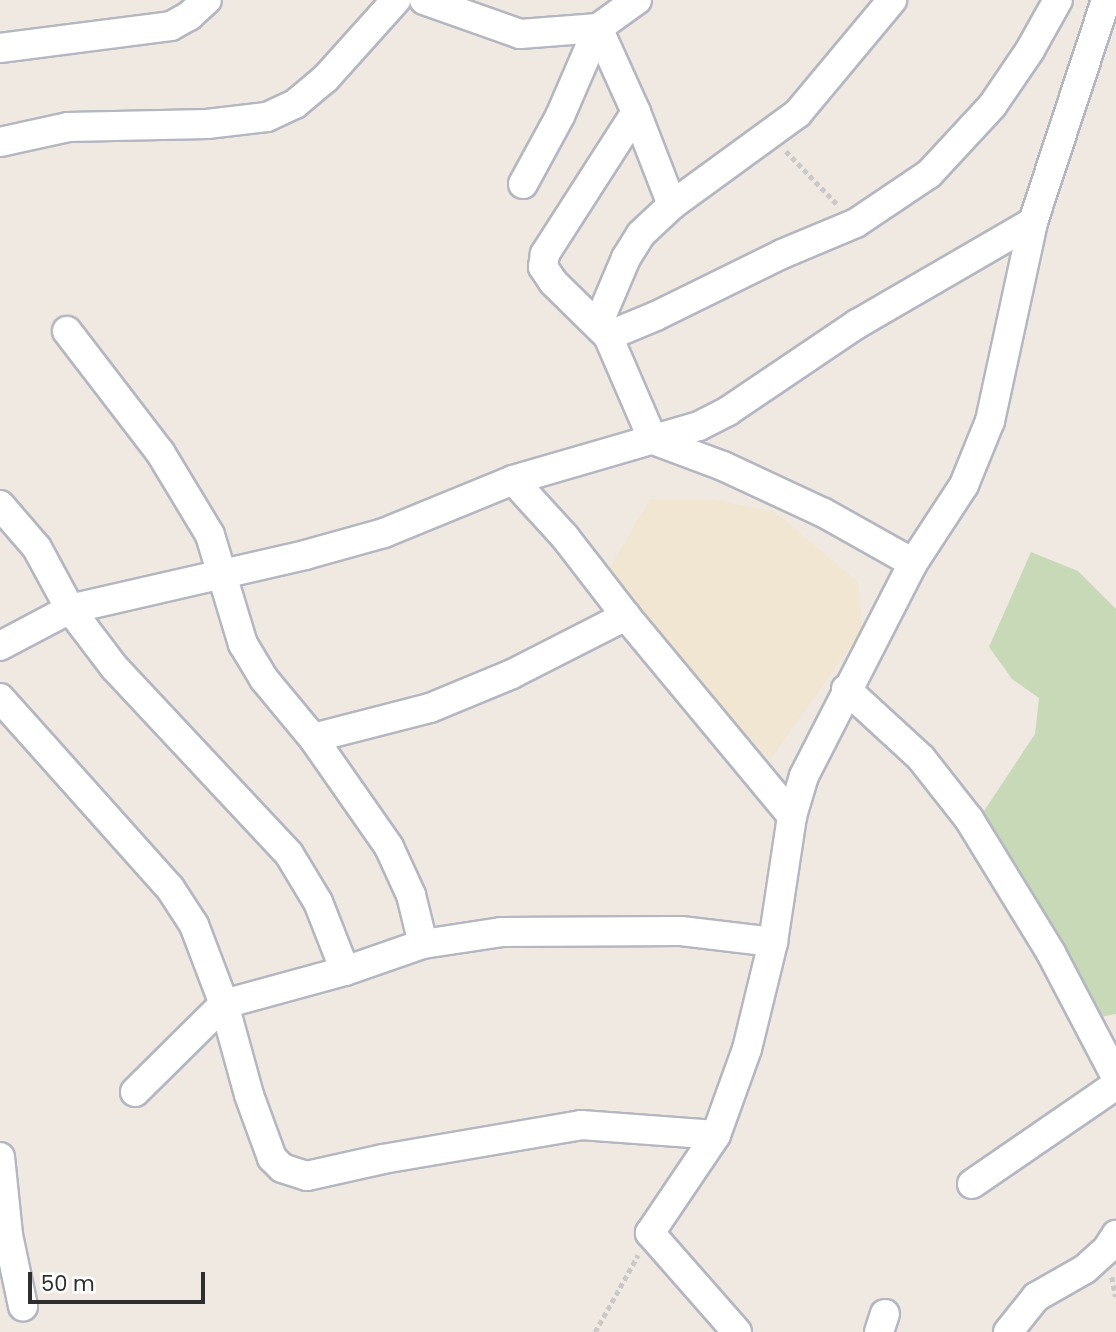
<!DOCTYPE html>
<html>
<head>
<meta charset="utf-8">
<style>
  body { margin:0 }
  #map { position:relative; width:1116px; height:1332px; overflow:hidden; background:#efe9e1; font-family:Poppins,sans-serif }
  div>[style] { position:absolute }
  [style*='--x'] { left:calc(var(--x)*1px); top:calc(var(--y)*1px); width:calc(var(--w)*1px); rotate:calc(var(--a)*1deg) }
  .education>* { inset:0; background:#f0e6d1 }
  .cemetery>* { inset:0; background:#c8d9b8 }
  .path>* { height:4.5px; margin-top:-2.25px; transform-origin:0; background:repeating-linear-gradient(90deg,#c9c9c9 0 5px,transparent 0 8.5px) }
  .roads { filter:drop-shadow(2px 0 #b4b7c1) drop-shadow(-2px 0 #b4b7c1) drop-shadow(0 2px #b4b7c1) drop-shadow(0 -2px #b4b7c1) }
  .minor>* { height:28px; margin:-14px; padding:0 14px; transform-origin:14px; border-radius:14px; background:#fff }
  span { translate:-50% -50%; white-space:nowrap; text-align:center; line-height:1.15; -webkit-text-stroke:5px #fff; paint-order:stroke }
  .scale { position:absolute; left:28px; top:1272px; width:177px; height:32px; box-sizing:border-box; border:4px solid #2e2e2e; border-top:0; padding-left:9px; font-size:21px; line-height:24px; white-space:nowrap; color:#2e2e2e; -webkit-text-stroke:5px #fff; paint-order:stroke }
</style>
</head>
<body>
<div id="map">
  <div class="education">
    <div style="clip-path:polygon(650px 499px,712px 499px,775px 512px,858px 582px,863px 629px,770px 760px,680px 659px,608px 571px)"></div>
  </div>
  <div class="cemetery">
    <div style="clip-path:polygon(1031px 552px,1078px 571px,1116px 609px,1116px 1014px,1094px 1018px,1009px 858px,980px 817px,1035px 734px,1039px 698px,1012px 679px,989px 647px)"></div>
  </div>
  <div class="path">
    <div style="--x:786;--y:151;--w:75;--a:46.1"></div>
    <div style="--x:1112;--y:1277;--w:20;--a:79"></div>
    <div style="--x:595;--y:1332;--w:88;--a:-60.8"></div>
  </div>
  <div class="roads">
    <div class="minor">
      <div style="--x:424;--y:0;--w:102;--a:19.5"></div>
      <div style="--x:520;--y:34;--w:78;--a:-4.4"></div>
      <div style="--x:0;--y:48;--w:172;--a:-7.3"></div>
      <div style="--x:171;--y:26;--w:21;--a:-29"></div>
      <div style="--x:189;--y:16;--w:24;--a:-42"></div>
      <div style="--x:636;--y:112;--w:169;--a:122.7"></div>
      <div style="--x:545;--y:254;--w:13;--a:99"></div>
      <div style="--x:543;--y:267;--w:18;--a:56"></div>
      <div style="--x:553;--y:282;--w:77;--a:44.5"></div>
      <div style="--x:608;--y:336;--w:113;--a:66.6"></div>
      <div style="--x:653;--y:440;--w:75;--a:20.4"></div>
      <div style="--x:723;--y:466;--w:111;--a:25"></div>
      <div style="--x:824;--y:513;--w:102;--a:29.3"></div>
      <div style="--x:0;--y:142;--w:70;--a:-12.4"></div>
      <div style="--x:68;--y:127;--w:139;--a:-1.2"></div>
      <div style="--x:207;--y:124;--w:60;--a:-6.7"></div>
      <div style="--x:267;--y:117;--w:31;--a:-25"></div>
      <div style="--x:295;--y:104;--w:40;--a:-40"></div>
      <div style="--x:326;--y:78;--w:105;--a:-48.1"></div>
      <div style="--x:523;--y:184;--w:77;--a:-61.4"></div>
      <div style="--x:560;--y:116;--w:96;--a:-66.6"></div>
      <div style="--x:598;--y:28;--w:48;--a:-35.7"></div>
      <div style="--x:672;--y:205;--w:156;--a:-36.1"></div>
      <div style="--x:798;--y:113;--w:147;--a:-50.2"></div>
      <div style="--x:598;--y:324;--w:72;--a:-67"></div>
      <div style="--x:626;--y:258;--w:28;--a:-58"></div>
      <div style="--x:641;--y:234;--w:42;--a:-43.1"></div>
      <div style="--x:672;--y:205;--w:100;--a:-111.2"></div>
      <div style="--x:636;--y:112;--w:92;--a:-114.3"></div>
      <div style="--x:67;--y:331;--w:153;--a:52.5"></div>
      <div style="--x:160;--y:452;--w:97;--a:58.9"></div>
      <div style="--x:210;--y:535;--w:114;--a:73.2"></div>
      <div style="--x:243;--y:644;--w:41;--a:59"></div>
      <div style="--x:264;--y:679;--w:77;--a:50.3"></div>
      <div style="--x:313;--y:738;--w:133;--a:55.1"></div>
      <div style="--x:389;--y:847;--w:53;--a:65.4"></div>
      <div style="--x:411;--y:895;--w:50;--a:76.2"></div>
      <div style="--x:608;--y:336;--w:52;--a:-22.6"></div>
      <div style="--x:656;--y:316;--w:140;--a:-26.2"></div>
      <div style="--x:782;--y:254;--w:80;--a:-22.7"></div>
      <div style="--x:856;--y:223;--w:88;--a:-33.9"></div>
      <div style="--x:929;--y:174;--w:93;--a:-47.2"></div>
      <div style="--x:992;--y:106;--w:68;--a:-55.8"></div>
      <div style="--x:1030;--y:50;--w:57;--a:-60.8"></div>
      <div style="--x:513;--y:480;--w:77;--a:47.6"></div>
      <div style="--x:565;--y:537;--w:100;--a:52.3"></div>
      <div style="--x:0;--y:505;--w:57;--a:49.3"></div>
      <div style="--x:37;--y:548;--w:69;--a:61.6"></div>
      <div style="--x:70;--y:609;--w:73;--a:52.8"></div>
      <div style="--x:114;--y:667;--w:256;--a:46.9"></div>
      <div style="--x:289;--y:854;--w:56;--a:58.9"></div>
      <div style="--x:318;--y:902;--w:74;--a:68.6"></div>
      <div style="--x:0;--y:646;--w:79;--a:-27.9"></div>
      <div style="--x:70;--y:609;--w:241;--a:-12.9"></div>
      <div style="--x:305;--y:555;--w:82;--a:-15.6"></div>
      <div style="--x:384;--y:533;--w:139;--a:-22.3"></div>
      <div style="--x:513;--y:480;--w:194;--a:-16.2"></div>
      <div style="--x:699;--y:426;--w:33;--a:-27"></div>
      <div style="--x:728;--y:411;--w:156;--a:-34"></div>
      <div style="--x:857;--y:324;--w:203;--a:-30.1"></div>
      <div style="--x:1033;--y:222;--w:234;--a:-71.8"></div>
      <div style="--x:846;--y:689;--w:102;--a:42.6"></div>
      <div style="--x:921;--y:758;--w:78;--a:51.8"></div>
      <div style="--x:969;--y:819;--w:157;--a:58.5"></div>
      <div style="--x:1051;--y:953;--w:140;--a:62.3"></div>
      <div style="--x:0;--y:698;--w:255;--a:48.2"></div>
      <div style="--x:170;--y:888;--w:44;--a:57"></div>
      <div style="--x:194;--y:925;--w:85;--a:69.2"></div>
      <div style="--x:224;--y:1004;--w:125;--a:-15.3"></div>
      <div style="--x:345;--y:971;--w:83;--a:-19.1"></div>
      <div style="--x:423;--y:944;--w:79;--a:-8.7"></div>
      <div style="--x:501;--y:932;--w:180;--a:-0.3"></div>
      <div style="--x:681;--y:931;--w:93;--a:6.8"></div>
      <div style="--x:313;--y:738;--w:121;--a:-14.4"></div>
      <div style="--x:430;--y:708;--w:89;--a:-22.5"></div>
      <div style="--x:512;--y:674;--w:128;--a:-27"></div>
      <div style="--x:626;--y:616;--w:260;--a:50.3"></div>
      <div style="--x:224;--y:1004;--w:94;--a:74.6"></div>
      <div style="--x:249;--y:1095;--w:67;--a:69.9"></div>
      <div style="--x:272;--y:1158;--w:14;--a:45"></div>
      <div style="--x:282;--y:1168;--w:26;--a:18"></div>
      <div style="--x:307;--y:1176;--w:78;--a:-12.6"></div>
      <div style="--x:383;--y:1159;--w:201;--a:-9.7"></div>
      <div style="--x:581;--y:1125;--w:135;--a:4.2"></div>
      <div style="--x:135;--y:1092;--w:125;--a:-44.7"></div>
      <div style="--x:0;--y:1157;--w:78;--a:84.1"></div>
      <div style="--x:8;--y:1235;--w:73;--a:78.1"></div>
      <div style="--x:972;--y:1184;--w:175;--a:-34.5"></div>
      <div style="--x:737;--y:1332;--w:132;--a:-131.3"></div>
      <div style="--x:650;--y:1233;--w:118;--a:-56"></div>
      <div style="--x:716;--y:1135;--w:91;--a:-70.2"></div>
      <div style="--x:747;--y:1049;--w:110;--a:-76.3"></div>
      <div style="--x:773;--y:942;--w:127;--a:-81.4"></div>
      <div style="--x:792;--y:816;--w:42;--a:-73.3"></div>
      <div style="--x:804;--y:776;--w:239;--a:-62.9"></div>
      <div style="--x:913;--y:563;--w:93;--a:-56.8"></div>
      <div style="--x:964;--y:485;--w:69;--a:-67.9"></div>
      <div style="--x:990;--y:421;--w:204;--a:-77.8"></div>
      <div style="--x:879;--y:1332;--w:19;--a:-72"></div>
      <div style="--x:1008;--y:1332;--w:45;--a:-51.3"></div>
      <div style="--x:1036;--y:1297;--w:56;--a:-29.7"></div>
      <div style="--x:1085;--y:1269;--w:30;--a:-42"></div>
      <div style="--x:1107;--y:1249;--w:17;--a:-57"></div>
    </div>
  </div>
  <div class="scale">50 m</div>
</div>
</body>
</html>
